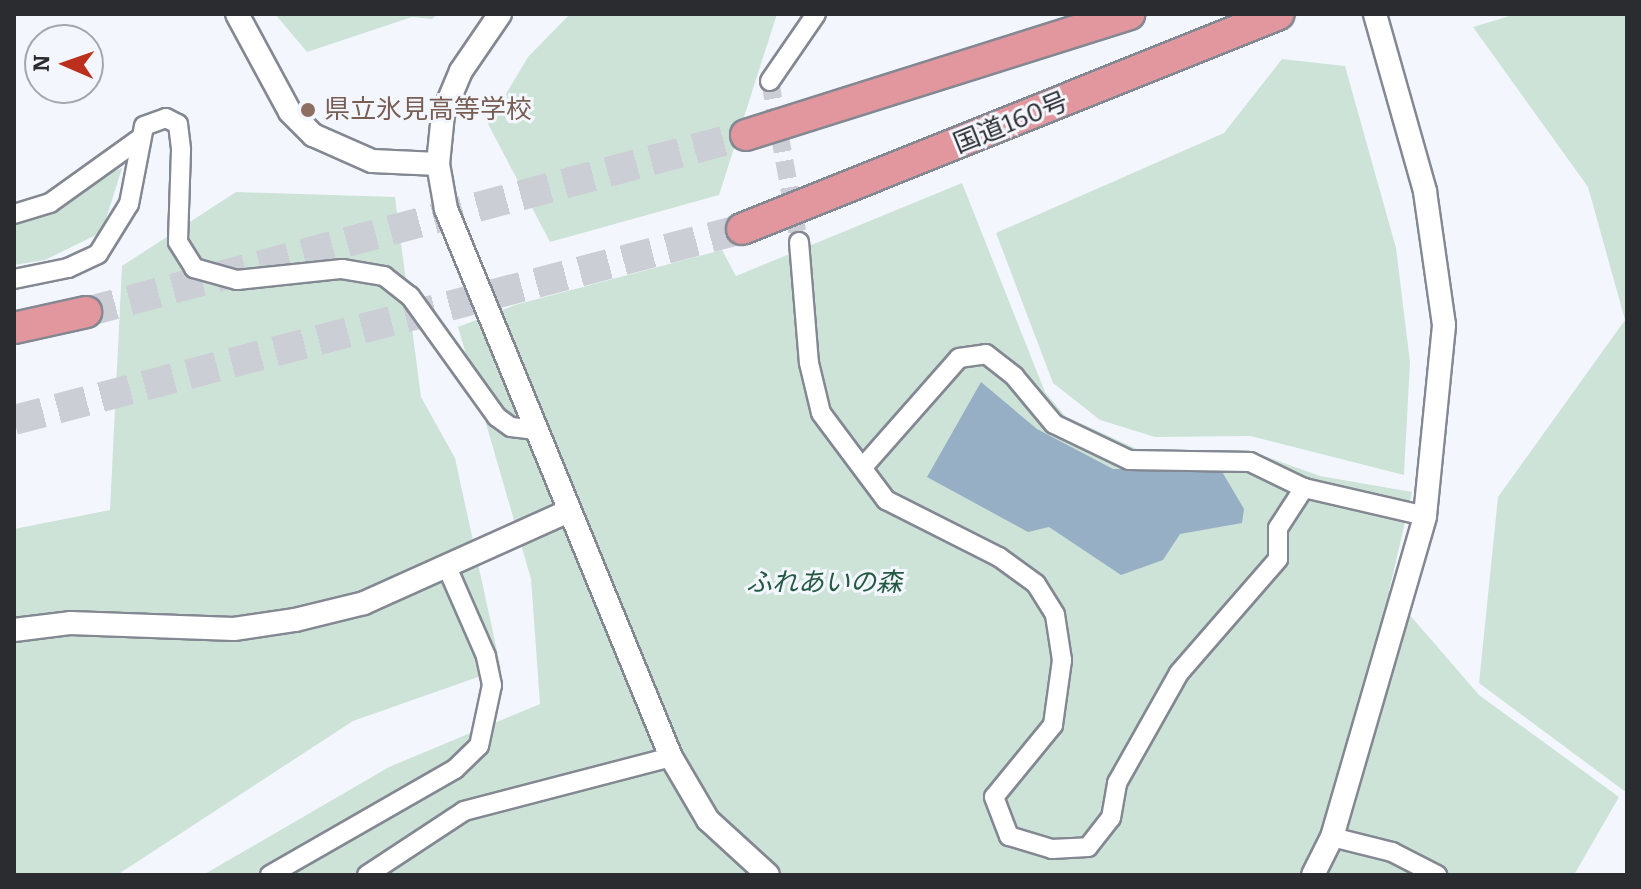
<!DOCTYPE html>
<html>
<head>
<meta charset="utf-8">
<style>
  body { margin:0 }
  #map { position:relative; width:1641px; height:889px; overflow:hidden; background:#f3f7fd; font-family:Bitter,"Noto Sans JP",serif }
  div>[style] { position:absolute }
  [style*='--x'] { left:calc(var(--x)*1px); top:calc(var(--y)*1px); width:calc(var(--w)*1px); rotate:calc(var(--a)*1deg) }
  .green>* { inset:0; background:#cde3d7 }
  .water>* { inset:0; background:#97afc5 }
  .minor-tunnel>* { height:18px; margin-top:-9px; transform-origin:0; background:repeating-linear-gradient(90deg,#cbced4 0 18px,transparent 0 27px) }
  .trunk-tunnel>* { height:30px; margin-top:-15px; transform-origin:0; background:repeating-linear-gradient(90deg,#cbced4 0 30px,transparent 0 45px) }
  .roads { filter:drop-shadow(2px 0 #838892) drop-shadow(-2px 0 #838892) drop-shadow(0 2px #838892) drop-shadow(0 -2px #838892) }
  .minor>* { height:18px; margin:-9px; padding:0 9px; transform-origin:9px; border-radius:9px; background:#fff }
  .tertiary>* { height:22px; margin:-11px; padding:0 11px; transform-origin:11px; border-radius:11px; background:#fff }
  .trunk>* { height:30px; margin:-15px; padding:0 15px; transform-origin:15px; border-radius:15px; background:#e2979e }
  .dots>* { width:22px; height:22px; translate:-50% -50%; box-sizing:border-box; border:4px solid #f3f7fd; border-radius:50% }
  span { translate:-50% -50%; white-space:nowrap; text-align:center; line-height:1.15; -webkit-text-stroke:6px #f3f7fd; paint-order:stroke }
  .education-label { font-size:26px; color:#785e54 }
  .left { translate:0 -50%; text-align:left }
  .street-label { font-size:26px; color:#2a2c30 }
  .park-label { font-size:26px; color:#245a42; font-style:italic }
  .frame { position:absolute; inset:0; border:16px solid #2a2c30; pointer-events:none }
  .north { position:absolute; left:24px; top:24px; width:80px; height:80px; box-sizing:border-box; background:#f3f7fd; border:2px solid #a3a6ab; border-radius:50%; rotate:272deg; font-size:22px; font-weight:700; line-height:32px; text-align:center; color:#2a2c30 }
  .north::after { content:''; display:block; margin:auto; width:28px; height:36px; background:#bc2f1d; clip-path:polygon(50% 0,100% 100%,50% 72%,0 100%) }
</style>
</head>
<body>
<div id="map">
  <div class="green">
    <div style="clip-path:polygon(275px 14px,438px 14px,432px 19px,412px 17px,307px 52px)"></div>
    <div style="clip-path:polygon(570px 14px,777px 14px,719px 195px,550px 242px,488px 124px,528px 57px)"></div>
    <div style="clip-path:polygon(1516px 14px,1627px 14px,1627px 793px,1479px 683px,1498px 497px,1625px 320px,1588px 187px,1473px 27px)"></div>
    <div style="clip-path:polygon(1282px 59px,1345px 66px,1396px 248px,1410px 362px,1404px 475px,1250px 436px,1155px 437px,1100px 420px,1053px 383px,996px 233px,1224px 133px)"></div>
    <div style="clip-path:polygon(122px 168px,102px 232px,45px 260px,14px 265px,14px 204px)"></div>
    <div style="clip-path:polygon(962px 183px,1045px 392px,1065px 416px,1139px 450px,1248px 450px,1320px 476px,1412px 492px,1389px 591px,1479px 695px,1619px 797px,1574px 875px,203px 875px,389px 767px,540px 704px,531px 579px,458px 327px,515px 305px,722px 250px,736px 276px)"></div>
    <div style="clip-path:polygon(236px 192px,395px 197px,421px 397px,455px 458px,501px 669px,353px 721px,117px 875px,14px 875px,14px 529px,110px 510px,122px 266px)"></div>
  </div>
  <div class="water">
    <div style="clip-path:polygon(981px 382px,1037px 429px,1113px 469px,1221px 470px,1244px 509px,1242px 523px,1180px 534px,1163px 560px,1121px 575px,1049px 527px,1028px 532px,927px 477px)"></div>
  </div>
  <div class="minor-tunnel">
    <div style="--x:770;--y:81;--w:164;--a:79.8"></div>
  </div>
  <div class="trunk-tunnel">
    <div style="--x:86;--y:312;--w:683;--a:-15.01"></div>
    <div style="--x:14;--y:420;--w:753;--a:-14.7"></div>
  </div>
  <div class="roads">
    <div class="minor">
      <div style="--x:770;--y:81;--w:81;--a:-55.5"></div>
      <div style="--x:14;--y:214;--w:38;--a:-17"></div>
      <div style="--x:50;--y:203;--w:108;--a:-35.6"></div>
      <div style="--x:799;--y:242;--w:121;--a:85.3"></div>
      <div style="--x:809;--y:363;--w:51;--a:76.5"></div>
      <div style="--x:821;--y:413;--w:109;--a:53.2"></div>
      <div style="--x:886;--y:500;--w:127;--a:26.8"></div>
      <div style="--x:999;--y:557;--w:46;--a:36.1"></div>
      <div style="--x:1036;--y:584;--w:36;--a:58"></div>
      <div style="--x:1055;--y:615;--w:46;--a:81.2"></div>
      <div style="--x:1062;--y:660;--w:66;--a:97.9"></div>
      <div style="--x:1053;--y:725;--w:93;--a:129.3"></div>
      <div style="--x:994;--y:797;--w:42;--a:69"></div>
      <div style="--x:1009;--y:836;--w:45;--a:16.8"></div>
      <div style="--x:1052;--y:849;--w:36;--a:-3"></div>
      <div style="--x:1088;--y:847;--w:37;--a:-52"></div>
      <div style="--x:1111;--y:818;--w:36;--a:-80"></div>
      <div style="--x:1117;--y:783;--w:126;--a:-60.6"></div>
      <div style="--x:1179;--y:673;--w:151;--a:-49"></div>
      <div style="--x:1278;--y:559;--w:31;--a:-90"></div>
      <div style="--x:1278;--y:528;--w:48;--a:-57"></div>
      <div style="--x:14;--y:279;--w:55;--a:-11.5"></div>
      <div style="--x:68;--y:268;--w:33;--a:-25"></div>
      <div style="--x:98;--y:254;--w:59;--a:-58.2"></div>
      <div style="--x:129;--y:204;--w:79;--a:-79.1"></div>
      <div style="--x:144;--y:126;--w:23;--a:-20"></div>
      <div style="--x:166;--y:118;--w:13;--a:27"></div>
      <div style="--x:178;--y:124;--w:26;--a:83"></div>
      <div style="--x:181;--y:150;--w:92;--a:91.9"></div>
      <div style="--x:178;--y:242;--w:31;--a:58"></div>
      <div style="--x:194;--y:268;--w:45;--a:15.6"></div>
      <div style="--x:237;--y:280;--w:106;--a:-6"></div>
      <div style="--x:342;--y:269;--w:43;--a:9.5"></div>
      <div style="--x:384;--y:276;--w:33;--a:38"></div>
      <div style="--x:410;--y:296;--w:149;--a:54.3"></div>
      <div style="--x:497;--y:417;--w:17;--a:36"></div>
      <div style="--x:511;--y:427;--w:25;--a:7"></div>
      <div style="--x:863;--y:467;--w:145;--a:-48.6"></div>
      <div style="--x:959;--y:358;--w:27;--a:-8"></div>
      <div style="--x:986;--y:354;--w:36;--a:38"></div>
      <div style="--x:1014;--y:376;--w:62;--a:50.2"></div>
      <div style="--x:1054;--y:424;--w:83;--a:25.6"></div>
      <div style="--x:1129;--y:460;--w:121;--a:0.9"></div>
      <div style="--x:1250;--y:462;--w:60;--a:25.7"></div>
      <div style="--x:1304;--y:488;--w:124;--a:13"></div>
      <div style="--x:1332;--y:837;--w:62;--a:14"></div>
      <div style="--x:1392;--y:852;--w:51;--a:27.1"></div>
      <div style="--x:270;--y:875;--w:213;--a:-29.8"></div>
      <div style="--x:455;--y:769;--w:33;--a:-44"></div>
      <div style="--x:479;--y:746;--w:62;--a:-78"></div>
      <div style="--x:492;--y:685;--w:30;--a:-102"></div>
      <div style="--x:486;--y:656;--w:97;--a:-113.7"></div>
      <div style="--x:367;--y:875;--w:116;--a:-33.4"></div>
      <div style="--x:464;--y:811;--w:214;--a:-14.6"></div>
    </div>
    <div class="tertiary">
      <div style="--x:237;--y:14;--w:111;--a:61.6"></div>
      <div style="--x:290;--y:112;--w:33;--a:45"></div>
      <div style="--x:313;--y:135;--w:64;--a:23.8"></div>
      <div style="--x:372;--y:161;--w:66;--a:2.6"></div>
      <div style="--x:500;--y:14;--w:69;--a:124.4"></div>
      <div style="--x:461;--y:71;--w:47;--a:112.7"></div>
      <div style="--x:443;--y:114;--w:50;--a:95.7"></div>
      <div style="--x:438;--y:164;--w:46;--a:79.9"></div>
      <div style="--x:446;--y:209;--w:592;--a:67.68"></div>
      <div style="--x:671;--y:757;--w:73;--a:59.6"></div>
      <div style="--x:708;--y:820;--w:81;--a:42.5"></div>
      <div style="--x:14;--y:630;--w:56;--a:-7.1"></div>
      <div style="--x:70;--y:623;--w:164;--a:2.1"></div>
      <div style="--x:234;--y:629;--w:62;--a:-8.4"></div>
      <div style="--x:295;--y:620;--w:71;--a:-13.8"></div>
      <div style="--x:364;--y:603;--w:225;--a:-24.2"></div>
      <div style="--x:1313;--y:875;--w:42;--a:-63.4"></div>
      <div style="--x:1332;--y:837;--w:334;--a:-73.8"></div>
      <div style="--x:1425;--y:516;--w:192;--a:-84.3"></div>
      <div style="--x:1444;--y:325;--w:135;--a:-98.1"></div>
      <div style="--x:1425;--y:191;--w:184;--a:-105.8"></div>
    </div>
    <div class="trunk">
      <div style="--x:746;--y:135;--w:402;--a:-17.5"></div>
      <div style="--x:742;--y:229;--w:578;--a:-21.82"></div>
      <div style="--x:14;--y:328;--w:74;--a:-12.5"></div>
    </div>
  </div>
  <div class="dots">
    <div style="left:308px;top:110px;background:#8d6e63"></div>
  </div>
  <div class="education-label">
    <span class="left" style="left:324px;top:110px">県立氷見高等学校</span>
  </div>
  <div class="street-label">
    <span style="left:1011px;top:123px;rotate:-22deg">国道160号</span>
  </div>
  <div class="park-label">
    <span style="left:824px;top:583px">ふれあいの森</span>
  </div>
  <div class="frame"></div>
  <div class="north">N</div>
</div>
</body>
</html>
